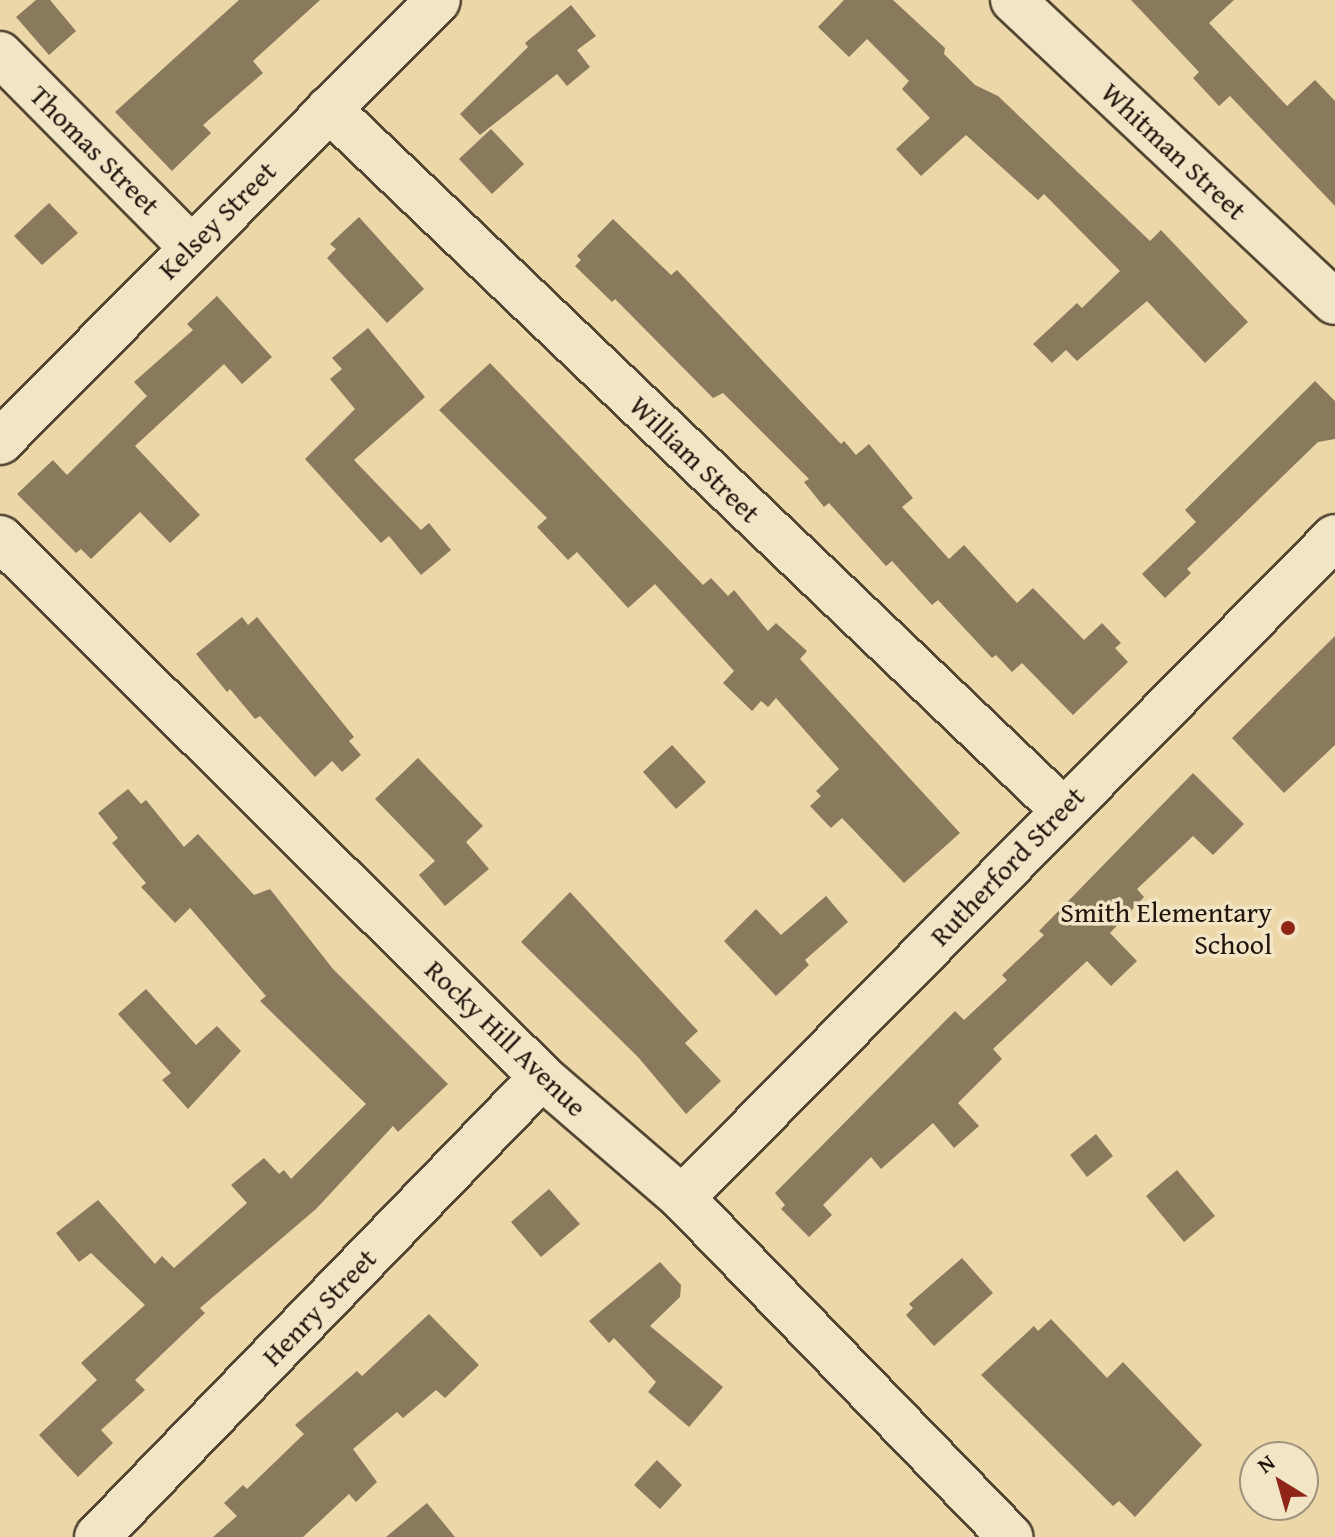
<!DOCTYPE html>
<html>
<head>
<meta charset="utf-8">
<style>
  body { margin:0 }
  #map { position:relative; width:1335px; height:1537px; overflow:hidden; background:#ebd7a7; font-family:"Gentium Book Plus",serif }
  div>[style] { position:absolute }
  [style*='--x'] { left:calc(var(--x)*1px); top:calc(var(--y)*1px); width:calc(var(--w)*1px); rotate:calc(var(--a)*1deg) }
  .building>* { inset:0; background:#8a7a5d }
  .roads { filter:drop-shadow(2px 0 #534633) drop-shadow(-2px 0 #534633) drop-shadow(0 2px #534633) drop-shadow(0 -2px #534633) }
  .minor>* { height:44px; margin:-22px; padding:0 22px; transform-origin:22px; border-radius:22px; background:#f2e5c6 }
  .dots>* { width:22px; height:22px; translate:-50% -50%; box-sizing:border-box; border:4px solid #f2e5c6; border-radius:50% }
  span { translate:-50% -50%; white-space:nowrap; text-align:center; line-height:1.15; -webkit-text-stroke:7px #f2e5c6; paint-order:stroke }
  .street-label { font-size:28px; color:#20150c }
  .poi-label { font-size:28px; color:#20150c }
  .right { translate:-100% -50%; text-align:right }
  .north { position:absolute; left:1239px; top:1441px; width:80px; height:80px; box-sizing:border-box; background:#f2e5c6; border:2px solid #9e927c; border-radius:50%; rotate:323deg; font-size:22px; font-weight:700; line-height:32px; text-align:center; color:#20150c }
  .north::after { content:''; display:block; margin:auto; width:28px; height:36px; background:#8f2418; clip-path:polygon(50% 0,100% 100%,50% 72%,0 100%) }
</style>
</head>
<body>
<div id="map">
  <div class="building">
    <div style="clip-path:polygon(36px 0,50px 0,76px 31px,49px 55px,16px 17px)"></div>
    <div style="clip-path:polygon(239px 0,320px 0,253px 61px,263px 73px,203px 125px,211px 133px,172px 171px,115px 112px)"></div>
    <div style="clip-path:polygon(844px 0,893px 0,945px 48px,944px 54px,975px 85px,998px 96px,1150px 241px,1161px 230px,1248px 322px,1205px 363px,1147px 301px,1077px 361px,1066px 350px,1052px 363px,1033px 344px,1077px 303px,1082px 308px,1120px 271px,1044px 194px,1038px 200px,966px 135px,921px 176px,896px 149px,930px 118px,902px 89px,909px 81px,867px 39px,849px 57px,818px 27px)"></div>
    <div style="clip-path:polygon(1131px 0,1234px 0,1209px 23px,1287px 106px,1315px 80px,1335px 101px,1335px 206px,1230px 96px,1219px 106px,1193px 78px,1199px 72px)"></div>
    <div style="clip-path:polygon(571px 5px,596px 36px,577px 50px,590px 67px,567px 86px,557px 74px,480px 135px,460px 114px,528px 47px,525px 43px)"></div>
    <div style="clip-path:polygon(491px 129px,524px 164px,492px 194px,459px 159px)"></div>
    <div style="clip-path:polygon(49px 203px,78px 233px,42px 265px,14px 236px)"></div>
    <div style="clip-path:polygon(359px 217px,424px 289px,387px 323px,327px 258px,336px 249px,330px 244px)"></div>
    <div style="clip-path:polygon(613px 219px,671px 275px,677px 270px,841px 444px,844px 441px,856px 455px,869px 444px,913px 498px,902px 507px,949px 559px,964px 545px,1017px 603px,1033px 588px,1084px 640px,1102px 623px,1121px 643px,1115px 648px,1128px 662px,1073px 715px,1022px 663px,1012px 672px,996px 655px,992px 658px,938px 600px,932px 605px,892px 561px,886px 566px,829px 503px,824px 507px,804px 482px,809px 479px,723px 393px,713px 398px,615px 299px,612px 302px,575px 266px,581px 260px,577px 256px)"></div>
    <div style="clip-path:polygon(217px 296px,272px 357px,242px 384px,224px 364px,135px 446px,200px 515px,170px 543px,140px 512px,91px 559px,81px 549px,76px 553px,17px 494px,53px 460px,67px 475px,147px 396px,134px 382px,193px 330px,187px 324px)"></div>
    <div style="clip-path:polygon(368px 328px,425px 397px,354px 460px,421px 530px,429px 523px,451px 550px,421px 575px,389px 536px,381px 543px,305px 459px,355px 409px,330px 379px,342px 369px,332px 358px)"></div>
    <div style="clip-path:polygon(490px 363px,703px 585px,711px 578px,728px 596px,734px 590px,768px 631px,776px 623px,807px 651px,800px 659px,960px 833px,904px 883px,842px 818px,831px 828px,810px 806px,821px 796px,816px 791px,839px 769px,776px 698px,768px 707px,761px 701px,752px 711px,723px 683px,734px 671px,655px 584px,628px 608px,577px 552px,568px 560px,537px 527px,547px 518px,439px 410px)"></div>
    <div style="clip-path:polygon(1315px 381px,1335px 401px,1335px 439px,1318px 442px,1187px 569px,1191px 573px,1165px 598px,1142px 574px,1196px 522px,1185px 510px)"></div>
    <div style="clip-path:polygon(242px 617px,248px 625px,257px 617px,354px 737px,349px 741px,361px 755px,342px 772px,332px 761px,315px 777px,260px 716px,255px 719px,230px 689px,227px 692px,196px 654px)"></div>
    <div style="clip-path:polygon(1335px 636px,1335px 745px,1284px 793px,1232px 738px)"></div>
    <div style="clip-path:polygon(672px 745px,706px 782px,676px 809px,643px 772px)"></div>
    <div style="clip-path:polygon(418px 758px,483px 826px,466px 842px,489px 869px,445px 906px,419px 875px,435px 861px,375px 799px)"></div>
    <div style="clip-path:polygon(1193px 773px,1244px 824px,1213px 855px,1193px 836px,1137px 889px,1144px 897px,1110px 933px,1137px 961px,1111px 986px,1087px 961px,993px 1049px,1002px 1059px,958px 1103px,979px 1126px,954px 1148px,933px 1123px,881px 1169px,871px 1157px,823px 1205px,832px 1215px,809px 1237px,781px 1209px,785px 1205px,775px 1193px,955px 1011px,964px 1020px,1007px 980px,1002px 975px,1044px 935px,1039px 931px)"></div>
    <div style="clip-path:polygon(128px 789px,141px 804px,146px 800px,184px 847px,198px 834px,254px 895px,270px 889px,333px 969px,448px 1084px,398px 1132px,393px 1126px,316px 1209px,200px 1308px,205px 1313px,135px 1380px,145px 1390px,101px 1430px,113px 1443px,78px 1477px,39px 1435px,97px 1380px,81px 1363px,145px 1305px,91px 1253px,79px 1262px,56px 1233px,98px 1200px,155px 1264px,162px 1256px,174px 1268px,247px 1203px,231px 1185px,264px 1158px,279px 1174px,284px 1170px,291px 1179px,366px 1104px,260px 1001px,266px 996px,190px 908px,175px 923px,141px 887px,146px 883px,112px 843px,118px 838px,98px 813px)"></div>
    <div style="clip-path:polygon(570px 892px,698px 1031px,685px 1043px,721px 1081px,686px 1114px,638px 1057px,521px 942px)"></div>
    <div style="clip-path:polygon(826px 896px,848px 922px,805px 960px,809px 965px,776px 996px,724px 941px,756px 909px,781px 935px)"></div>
    <div style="clip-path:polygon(146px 989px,196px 1045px,217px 1026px,241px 1051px,188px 1109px,162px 1080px,171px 1073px,118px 1014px)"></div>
    <div style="clip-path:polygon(1096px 1134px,1113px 1156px,1087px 1177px,1070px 1155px)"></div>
    <div style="clip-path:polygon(1177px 1170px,1215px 1216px,1184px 1242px,1146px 1196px)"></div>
    <div style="clip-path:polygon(549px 1189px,580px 1224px,541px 1257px,511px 1222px)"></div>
    <div style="clip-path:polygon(962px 1258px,993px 1293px,934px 1346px,906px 1315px,913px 1308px,909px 1304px)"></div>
    <div style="clip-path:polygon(660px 1262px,681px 1285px,680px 1297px,650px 1326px,723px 1387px,689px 1427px,648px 1392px,656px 1382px,614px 1338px,609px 1343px,589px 1321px)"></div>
    <div style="clip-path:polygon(429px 1314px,479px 1365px,445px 1398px,436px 1390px,403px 1418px,397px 1412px,353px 1449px,377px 1482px,356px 1502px,349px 1494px,303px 1537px,213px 1537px,237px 1516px,224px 1503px,243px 1485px,247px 1489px,304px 1434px,295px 1425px,357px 1371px,362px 1376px)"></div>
    <div style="clip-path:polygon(1051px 1319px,1107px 1378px,1123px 1362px,1202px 1445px,1135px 1517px,1119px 1501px,1113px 1506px,981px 1375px,1034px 1326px,1038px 1331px)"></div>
    <div style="clip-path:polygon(657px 1460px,682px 1485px,660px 1509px,634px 1485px)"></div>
    <div style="clip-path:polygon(427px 1503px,455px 1537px,386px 1537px)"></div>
  </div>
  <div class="roads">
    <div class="minor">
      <div style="--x:1013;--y:0;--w:441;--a:43.2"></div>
      <div style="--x:0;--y:54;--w:270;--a:45.3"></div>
      <div style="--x:329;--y:109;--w:1014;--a:43.68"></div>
      <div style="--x:0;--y:442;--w:622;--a:-45.26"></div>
      <div style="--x:0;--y:538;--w:764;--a:44.84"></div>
      <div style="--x:542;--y:1077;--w:185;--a:40.8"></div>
      <div style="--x:682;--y:1198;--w:472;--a:45.9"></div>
      <div style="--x:682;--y:1198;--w:929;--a:-45.35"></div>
      <div style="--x:97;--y:1537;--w:640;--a:-45.95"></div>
    </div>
  </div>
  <div class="dots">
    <div style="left:1288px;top:928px;background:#8f2418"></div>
  </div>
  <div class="street-label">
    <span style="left:95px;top:150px;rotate:45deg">Thomas Street</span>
    <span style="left:1174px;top:151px;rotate:43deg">Whitman Street</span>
    <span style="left:217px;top:220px;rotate:-45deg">Kelsey Street</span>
    <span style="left:695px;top:459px;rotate:44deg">William Street</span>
    <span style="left:1007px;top:866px;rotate:-46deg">Rutherford Street</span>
    <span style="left:506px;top:1038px;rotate:44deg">Rocky Hill Avenue</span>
    <span style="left:319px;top:1307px;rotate:-46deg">Henry Street</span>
  </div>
  <div class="poi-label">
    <span class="right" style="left:1272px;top:928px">Smith Elementary<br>School</span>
  </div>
  <div class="north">N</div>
</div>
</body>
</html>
